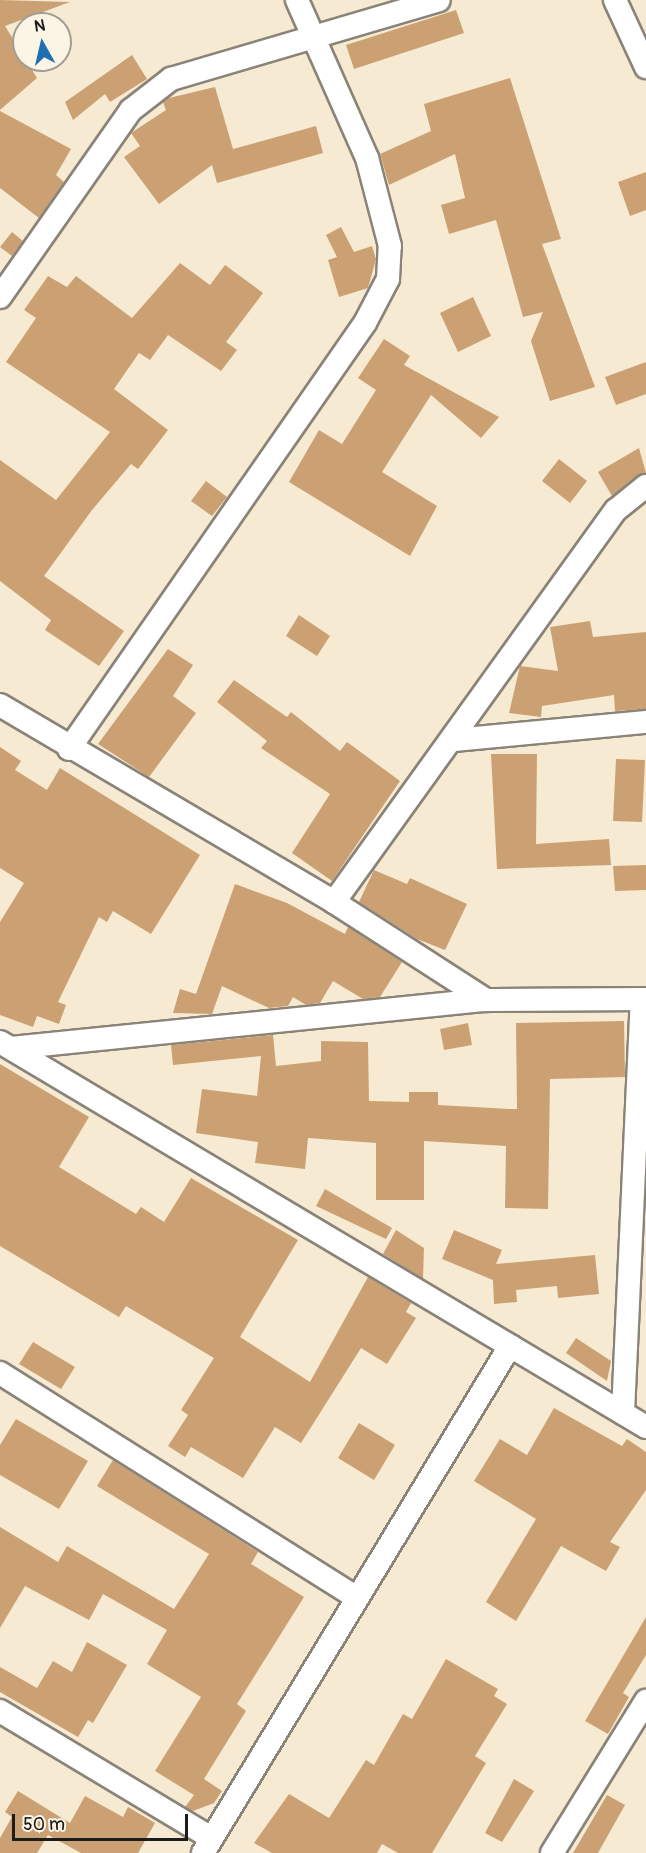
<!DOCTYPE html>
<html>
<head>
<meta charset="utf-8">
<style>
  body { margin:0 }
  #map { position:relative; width:646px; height:1853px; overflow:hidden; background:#f7ead3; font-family:Pangolin,sans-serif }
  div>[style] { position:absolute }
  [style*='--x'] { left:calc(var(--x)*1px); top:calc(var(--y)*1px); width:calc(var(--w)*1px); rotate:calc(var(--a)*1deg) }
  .building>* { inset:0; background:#cba173 }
  .roads { filter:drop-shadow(2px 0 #8a8378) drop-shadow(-2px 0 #8a8378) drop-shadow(0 2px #8a8378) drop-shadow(0 -2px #8a8378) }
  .street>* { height:22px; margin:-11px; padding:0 11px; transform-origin:11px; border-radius:11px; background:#fff }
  span { translate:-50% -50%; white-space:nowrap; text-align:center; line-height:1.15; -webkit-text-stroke:6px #fcf5e5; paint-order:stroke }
  .north { position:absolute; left:12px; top:12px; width:60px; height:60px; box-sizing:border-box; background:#fcf5e5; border:2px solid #a29e95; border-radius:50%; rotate:352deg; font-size:16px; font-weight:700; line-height:24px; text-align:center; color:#1c1c1c }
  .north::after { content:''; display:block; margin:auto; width:21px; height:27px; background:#1f6fb2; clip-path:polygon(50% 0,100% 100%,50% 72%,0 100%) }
  .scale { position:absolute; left:12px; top:1814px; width:176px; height:27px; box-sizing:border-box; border:3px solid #1c1c1c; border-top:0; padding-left:8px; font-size:18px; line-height:21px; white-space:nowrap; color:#1c1c1c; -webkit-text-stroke:4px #fcf5e5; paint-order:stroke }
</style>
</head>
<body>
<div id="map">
  <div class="building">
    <div style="clip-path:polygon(0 0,70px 2px,5px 26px,37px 78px,0 110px)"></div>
    <div style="clip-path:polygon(456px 10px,464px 33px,354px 69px,346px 45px)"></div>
    <div style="clip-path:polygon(132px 55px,147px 79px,110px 102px,105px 94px,73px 120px,65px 102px)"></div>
    <div style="clip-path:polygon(510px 78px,561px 239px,542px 244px,595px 387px,550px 401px,531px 341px,543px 312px,523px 317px,496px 220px,449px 234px,441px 205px,465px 198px,455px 154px,389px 185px,380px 154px,431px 131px,424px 104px)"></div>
    <div style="clip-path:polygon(215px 87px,233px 149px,316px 126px,323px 153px,217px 183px,212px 165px,159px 204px,124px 157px,140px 146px,131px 133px,166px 110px,163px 102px,169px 98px)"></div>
    <div style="clip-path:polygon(0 111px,71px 149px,56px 175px,64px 182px,39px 218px,0 188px)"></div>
    <div style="clip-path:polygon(646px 172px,646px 210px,630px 216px,618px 182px)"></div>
    <div style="clip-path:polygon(341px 227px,354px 252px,372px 246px,376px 259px,368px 288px,339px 297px,328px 260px,337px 257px,326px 235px)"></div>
    <div style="clip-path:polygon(12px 232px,23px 241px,12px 256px,0 247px)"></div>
    <div style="clip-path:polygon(180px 263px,210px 285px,225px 265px,263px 293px,226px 342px,237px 350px,221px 371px,168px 335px,150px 360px,139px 353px,114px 389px,168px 430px,138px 469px,131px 464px,92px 510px,44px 576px,124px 631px,99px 666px,45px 630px,51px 620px,0 581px,0 460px,56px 500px,110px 432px,6px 362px,36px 318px,24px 310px,48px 276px,67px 287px,76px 276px,132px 318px)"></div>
    <div style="clip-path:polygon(473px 297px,491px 336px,458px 352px,440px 313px)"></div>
    <div style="clip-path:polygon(384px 339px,410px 356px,404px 365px,499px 417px,481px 438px,431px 395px,382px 472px,437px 506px,410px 556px,289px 482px,319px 430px,342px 444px,376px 390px,358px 378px)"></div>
    <div style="clip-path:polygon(646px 362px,646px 394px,616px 405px,605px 377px)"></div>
    <div style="clip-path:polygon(639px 448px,646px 473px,612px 496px,598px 472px)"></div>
    <div style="clip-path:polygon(559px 459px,587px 481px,570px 503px,542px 481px)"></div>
    <div style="clip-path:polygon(206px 481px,227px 497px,212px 516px,191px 501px)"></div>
    <div style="clip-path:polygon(299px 615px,330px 636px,317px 656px,286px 636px)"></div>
    <div style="clip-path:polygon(590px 621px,593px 637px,646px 632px,646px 709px,615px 711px,614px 695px,542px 706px,541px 717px,509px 713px,520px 666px,558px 671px,550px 627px)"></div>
    <div style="clip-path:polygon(168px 649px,193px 665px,173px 696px,196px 713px,149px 777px,98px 744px)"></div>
    <div style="clip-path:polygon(234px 680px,287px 717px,291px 712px,340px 751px,347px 742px,400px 781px,332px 881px,292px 853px,330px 794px,261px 748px,267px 741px,217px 702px)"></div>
    <div style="clip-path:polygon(0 747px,21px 761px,15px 770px,47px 790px,60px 768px,200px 855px,151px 934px,113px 911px,107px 922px,99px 917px,58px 1002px,66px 1005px,59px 1024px,37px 1016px,33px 1027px,0 1015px,0 922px,24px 883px,0 868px)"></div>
    <div style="clip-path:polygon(491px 754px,537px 754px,536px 844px,609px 839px,611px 865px,497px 869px)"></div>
    <div style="clip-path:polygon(616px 759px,645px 760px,642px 822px,613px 821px)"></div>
    <div style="clip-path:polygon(646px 865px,646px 890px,615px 891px,613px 866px)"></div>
    <div style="clip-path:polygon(374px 870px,407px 884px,410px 878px,467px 904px,445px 950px,417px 939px,359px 902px)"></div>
    <div style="clip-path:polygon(235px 884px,287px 903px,345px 934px,348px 927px,402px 962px,380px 997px,363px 999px,333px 981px,320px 1003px,306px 1005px,293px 997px,288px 1006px,269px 1008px,222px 986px,212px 1014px,173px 1013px,180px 989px,196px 994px)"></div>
    <div style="clip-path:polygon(624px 1021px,625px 1077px,550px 1079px,548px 1209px,505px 1208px,506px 1146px,424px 1141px,424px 1200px,376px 1200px,376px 1143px,308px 1138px,305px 1169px,255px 1163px,258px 1142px,196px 1133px,202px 1089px,257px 1096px,261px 1056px,173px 1065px,171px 1045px,273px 1035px,276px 1066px,321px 1061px,321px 1041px,368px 1042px,369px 1101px,409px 1102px,409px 1092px,438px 1092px,438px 1105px,510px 1109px,517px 1109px,516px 1023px)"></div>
    <div style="clip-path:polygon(468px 1023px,472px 1045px,444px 1050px,440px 1029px)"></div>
    <div style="clip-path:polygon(0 1064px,89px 1117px,59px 1167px,136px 1214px,141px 1207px,164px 1222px,191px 1178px,298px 1240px,240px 1337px,310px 1382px,368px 1277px,411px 1303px,406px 1312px,416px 1318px,387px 1364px,361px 1348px,301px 1443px,275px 1427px,243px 1478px,191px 1447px,185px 1457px,168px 1446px,188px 1415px,181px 1410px,214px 1358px,126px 1306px,119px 1317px,0 1246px)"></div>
    <div style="clip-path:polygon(325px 1189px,392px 1228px,386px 1239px,316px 1206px)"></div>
    <div style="clip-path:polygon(396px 1230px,424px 1248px,423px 1279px,383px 1254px)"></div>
    <div style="clip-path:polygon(454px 1230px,502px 1250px,496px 1264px,595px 1255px,599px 1294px,558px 1298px,557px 1286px,516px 1290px,517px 1302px,494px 1304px,493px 1280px,442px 1259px)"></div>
    <div style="clip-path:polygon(576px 1338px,611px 1361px,607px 1381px,566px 1353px)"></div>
    <div style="clip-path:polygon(33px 1342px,75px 1367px,61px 1389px,19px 1364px)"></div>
    <div style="clip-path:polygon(554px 1408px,622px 1446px,627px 1439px,646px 1452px,646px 1490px,610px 1542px,620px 1547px,606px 1571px,561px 1546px,516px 1621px,486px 1602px,536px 1519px,474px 1481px,500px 1439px,527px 1455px)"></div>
    <div style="clip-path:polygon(16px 1419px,88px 1461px,59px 1509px,0 1475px,0 1445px)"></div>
    <div style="clip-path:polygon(359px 1423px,395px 1445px,374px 1480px,338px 1458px)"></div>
    <div style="clip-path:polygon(113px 1460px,258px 1552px,251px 1564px,304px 1597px,237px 1704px,246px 1711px,204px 1779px,222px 1791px,214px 1803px,193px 1811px,185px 1807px,194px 1795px,155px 1771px,201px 1697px,147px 1664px,167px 1630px,103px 1594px,89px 1620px,25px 1586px,0 1628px,0 1527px,58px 1562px,67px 1546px,174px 1609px,209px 1554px,97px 1486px)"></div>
    <div style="clip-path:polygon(646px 1617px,646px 1655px,623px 1693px,629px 1697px,608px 1734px,585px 1721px)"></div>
    <div style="clip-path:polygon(87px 1642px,127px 1665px,93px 1723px,88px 1720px,78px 1737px,0 1692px,0 1667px,37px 1688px,53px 1661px,72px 1672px)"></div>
    <div style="clip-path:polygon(446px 1659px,498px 1689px,494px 1696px,507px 1704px,475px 1756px,486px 1763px,432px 1853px,398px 1853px,382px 1844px,377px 1853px,272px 1853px,254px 1843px,289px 1794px,329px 1818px,366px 1760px,374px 1765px,403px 1714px,412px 1719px)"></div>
    <div style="clip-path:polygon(514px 1779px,534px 1791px,502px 1842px,485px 1833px)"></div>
    <div style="clip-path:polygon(18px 1791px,70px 1823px,85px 1796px,123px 1817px,128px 1807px,155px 1823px,138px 1853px,81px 1853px,48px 1835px,37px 1853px,0 1853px,0 1838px,12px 1817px,5px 1812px)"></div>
    <div style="clip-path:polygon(607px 1795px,625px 1805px,598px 1853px,573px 1853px)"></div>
  </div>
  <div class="roads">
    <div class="street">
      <div style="--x:615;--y:0;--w:74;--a:65.2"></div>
      <div style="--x:0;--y:297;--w:228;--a:-55"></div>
      <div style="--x:131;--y:110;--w:51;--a:-37.8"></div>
      <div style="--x:171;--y:79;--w:279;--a:-16.4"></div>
      <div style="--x:0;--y:705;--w:388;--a:30.5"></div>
      <div style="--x:334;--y:902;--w:181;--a:32.8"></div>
      <div style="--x:454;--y:740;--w:193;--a:-5.4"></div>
      <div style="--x:69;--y:749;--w:519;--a:-55.21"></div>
      <div style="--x:365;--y:323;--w:50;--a:-62.4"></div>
      <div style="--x:388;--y:279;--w:33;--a:-87"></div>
      <div style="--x:390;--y:246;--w:91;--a:-104.6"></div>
      <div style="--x:367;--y:158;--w:173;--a:-113.9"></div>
      <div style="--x:334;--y:902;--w:483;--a:-54.3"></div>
      <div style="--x:616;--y:510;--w:38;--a:-39"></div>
      <div style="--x:0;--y:1042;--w:752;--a:30.79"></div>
      <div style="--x:11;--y:1048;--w:477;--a:-5.8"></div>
      <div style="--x:486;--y:1000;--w:160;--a:-0.4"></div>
      <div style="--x:0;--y:1373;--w:421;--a:32.2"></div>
      <div style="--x:623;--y:1413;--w:413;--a:-87.4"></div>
      <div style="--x:0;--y:1711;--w:246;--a:31"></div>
      <div style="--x:203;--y:1853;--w:593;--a:-58.8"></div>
      <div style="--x:552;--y:1853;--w:179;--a:-58.3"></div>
    </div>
  </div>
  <div class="north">N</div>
  <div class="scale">50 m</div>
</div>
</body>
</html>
